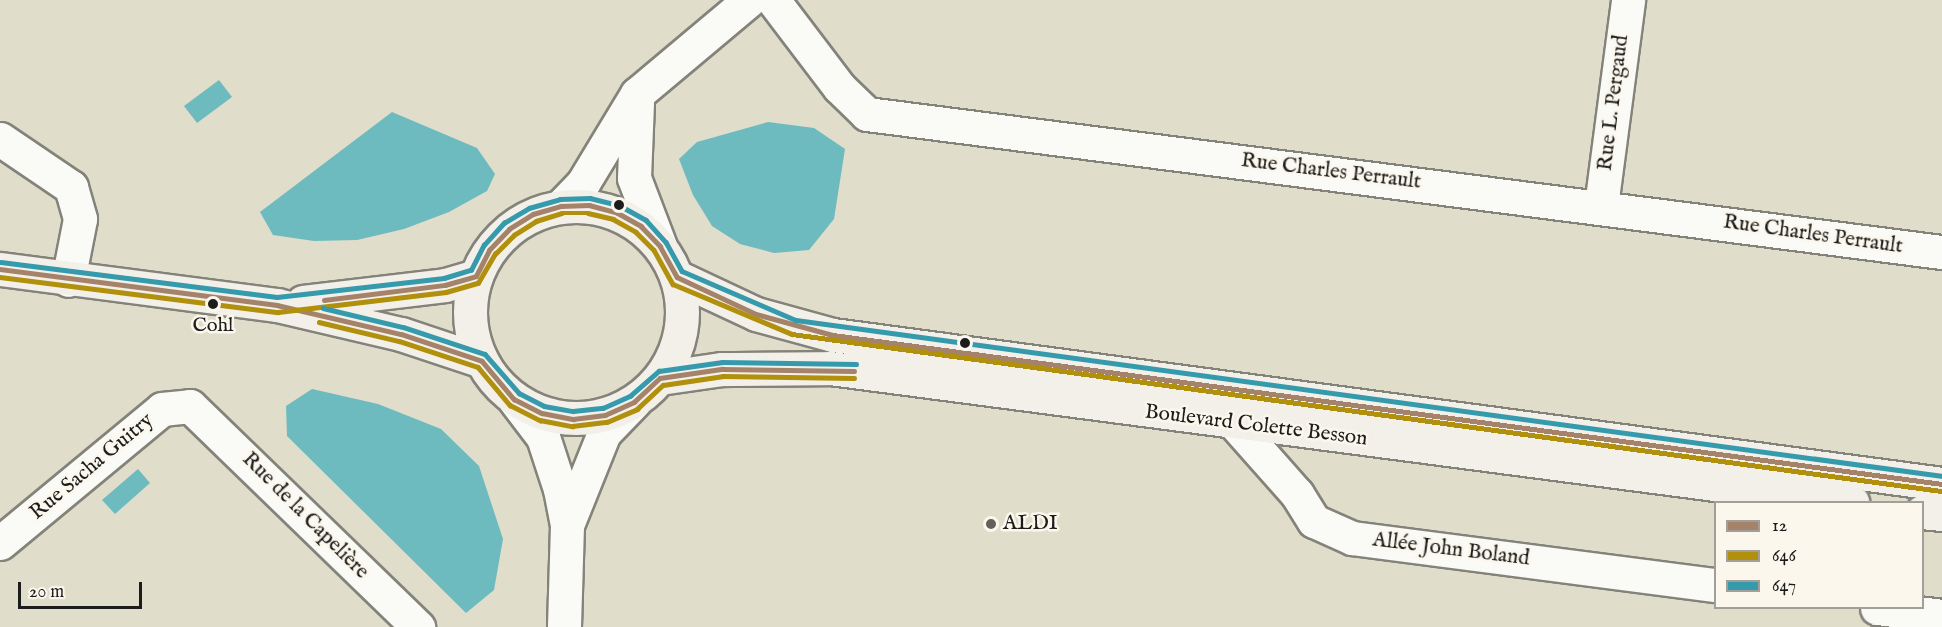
<!DOCTYPE html>
<html>
<head>
<meta charset="utf-8">
<style>
  body { margin:0 }
  #map { position:relative; width:1942px; height:627px; overflow:hidden; background:#e0ddcb; font-family:"IM FELL English",serif }
  div>[style] { position:absolute }
  [style*='--x'] { left:calc(var(--x)*1px); top:calc(var(--y)*1px); width:calc(var(--w)*1px); rotate:calc(var(--a)*1deg) }
  .water>* { inset:0; background:#6dbabf }
  .roads { filter:drop-shadow(2px 0 #84837a) drop-shadow(-2px 0 #84837a) drop-shadow(0 2px #84837a) drop-shadow(0 -2px #84837a) }
  .street>* { height:33px; margin:-16.5px; padding:0 16.5px; transform-origin:16.5px; border-radius:16.5px; background:#fafaf7 }
  .secondary>* { height:33px; margin:-16.5px; padding:0 16.5px; transform-origin:16.5px; border-radius:16.5px; background:#f3f0e9 }
  .secondary>.ring { margin:-16.5px; padding:0; box-sizing:content-box; background:none; border:33px solid #f3f0e9; border-radius:50% }
  .bus-1>* { height:4.5px; margin:-2.25px; padding:0 2.25px; transform-origin:2.25px; border-radius:2.25px; background:#a4836a }
  .bus-2>* { height:4.5px; margin:-2.25px; padding:0 2.25px; transform-origin:2.25px; border-radius:2.25px; background:#b0900d }
  .bus-3>* { height:4.5px; margin:-2.25px; padding:0 2.25px; transform-origin:2.25px; border-radius:2.25px; background:#359aac }
  .dots>* { width:16px; height:16px; translate:-50% -50%; box-sizing:border-box; border:3px solid #fbf7ec; border-radius:50% }
  span { translate:-50% -50%; white-space:nowrap; text-align:center; line-height:1.15; -webkit-text-stroke:5px #fbf7ec; paint-order:stroke }
  .bus-label { font-size:20px; color:#1c1c1c }
  .street-label { font-size:21px; color:#1c1c1c }
  .poi-label { font-size:21px; color:#1c1c1c }
  .left { translate:0 -50%; text-align:left }
  .legend { position:absolute; left:1714px; top:501px; width:210px; height:108px; box-sizing:border-box; background:#fbf7ec; border:2px solid #a29f99; margin:0; padding:8px 10px; list-style:none; font-size:18px; color:#1c1c1c }
  .legend li { display:flex; align-items:center; gap:12px; height:30px }
  .legend b { width:30px; border:2px solid #a29f99 }
  .scale { position:absolute; left:18px; top:582px; width:124px; height:27px; box-sizing:border-box; border:3px solid #1c1c1c; border-top:0; padding-left:8px; font-size:18px; line-height:21px; white-space:nowrap; color:#1c1c1c; -webkit-text-stroke:4px #fbf7ec; paint-order:stroke }
</style>
</head>
<body>
<div id="map">
  <div class="water">
    <div style="clip-path:polygon(219px 80px,232px 97px,197px 123px,184px 106px)"></div>
    <div style="clip-path:polygon(392px 112px,477px 148px,495px 174px,487px 191px,449px 212px,404px 229px,357px 240px,314px 241px,273px 235px,260px 212px)"></div>
    <div style="clip-path:polygon(768px 122px,814px 128px,845px 149px,834px 219px,809px 250px,774px 253px,740px 244px,712px 226px,693px 195px,679px 159px,697px 142px)"></div>
    <div style="clip-path:polygon(312px 389px,378px 404px,441px 429px,479px 466px,503px 539px,494px 590px,466px 613px,287px 436px,286px 406px)"></div>
    <div style="clip-path:polygon(138px 469px,150px 483px,115px 514px,102px 500px)"></div>
  </div>
  <div class="roads">
    <div class="street">
      <div style="--x:773;--y:0;--w:109;--a:52.8"></div>
      <div style="--x:839;--y:87;--w:39;--a:44"></div>
      <div style="--x:867;--y:114;--w:1084;--a:7.32"></div>
      <div style="--x:637;--y:103;--w:75;--a:92.3"></div>
      <div style="--x:634;--y:178;--w:73;--a:69.1"></div>
      <div style="--x:0;--y:139;--w:86;--a:34.1"></div>
      <div style="--x:71;--y:187;--w:33;--a:74"></div>
      <div style="--x:80;--y:219;--w:62;--a:101.1"></div>
      <div style="--x:561;--y:206;--w:32;--a:-46"></div>
      <div style="--x:583;--y:183;--w:104;--a:-58.8"></div>
      <div style="--x:637;--y:94;--w:146;--a:-40"></div>
      <div style="--x:1601;--y:206;--w:208;--a:-82.5"></div>
      <div style="--x:514;--y:399;--w:48;--a:52.7"></div>
      <div style="--x:543;--y:437;--w:55;--a:71.9"></div>
      <div style="--x:560;--y:489;--w:37;--a:79"></div>
      <div style="--x:567;--y:525;--w:102;--a:91.7"></div>
      <div style="--x:1235;--y:424;--w:94;--a:48.5"></div>
      <div style="--x:1297;--y:494;--w:32;--a:58"></div>
      <div style="--x:1314;--y:521;--w:42;--a:24.1"></div>
      <div style="--x:1352;--y:538;--w:367;--a:7.4"></div>
      <div style="--x:567;--y:525;--w:99;--a:-68.1"></div>
      <div style="--x:604;--y:433;--w:43;--a:-45.9"></div>
      <div style="--x:0;--y:543;--w:210;--a:-39.6"></div>
      <div style="--x:162;--y:409;--w:28;--a:-6"></div>
      <div style="--x:190;--y:406;--w:318;--a:44.1"></div>
      <div style="--x:1877;--y:608;--w:65;--a:7"></div>
    </div>
    <div class="secondary">
      <div class="ring" style="left:470px;top:206px;width:179px;height:179px"></div>
      <div style="--x:0;--y:269;--w:279;--a:7.4"></div>
      <div style="--x:277;--y:305;--w:127;--a:13.2"></div>
      <div style="--x:401;--y:334;--w:85;--a:18.4"></div>
      <div style="--x:677;--y:277;--w:87;--a:25.1"></div>
      <div style="--x:756;--y:314;--w:80;--a:15.3"></div>
      <div style="--x:833;--y:335;--w:1119;--a:7.65"></div>
      <div style="--x:303;--y:302;--w:143;--a:-6.8"></div>
      <div style="--x:445;--y:285;--w:32;--a:-16"></div>
      <div style="--x:660;--y:378;--w:63;--a:-8.3"></div>
      <div style="--x:722;--y:369;--w:108;--a:-0.5"></div>
      <div style="--x:830;--y:368;--w:1031;--a:7.47"></div>
      <div style="--x:1922;--y:512;--w:20;--a:6"></div>
    </div>
  </div>
  <div class="bus-1">
    <div style="--x:0;--y:269;--w:279;--a:7.4"></div>
    <div style="--x:277;--y:305;--w:127;--a:13.2"></div>
    <div style="--x:401;--y:334;--w:85;--a:18.4"></div>
    <div style="--x:476;--y:276;--w:29;--a:-63"></div>
    <div style="--x:489;--y:250;--w:29;--a:-46"></div>
    <div style="--x:509;--y:229;--w:28;--a:-32"></div>
    <div style="--x:533;--y:214;--w:29;--a:-16"></div>
    <div style="--x:561;--y:206;--w:28;--a:-2"></div>
    <div style="--x:589;--y:205;--w:28;--a:15"></div>
    <div style="--x:616;--y:212;--w:29;--a:29"></div>
    <div style="--x:641;--y:226;--w:28;--a:46"></div>
    <div style="--x:660;--y:246;--w:35;--a:61"></div>
    <div style="--x:677;--y:277;--w:87;--a:25.1"></div>
    <div style="--x:756;--y:314;--w:80;--a:15.3"></div>
    <div style="--x:833;--y:335;--w:1119;--a:7.65"></div>
    <div style="--x:324;--y:300;--w:122;--a:-7.1"></div>
    <div style="--x:445;--y:285;--w:32;--a:-16"></div>
    <div style="--x:482;--y:361;--w:50;--a:49.9"></div>
    <div style="--x:514;--y:399;--w:31;--a:27"></div>
    <div style="--x:542;--y:413;--w:32;--a:11"></div>
    <div style="--x:573;--y:419;--w:32;--a:-7"></div>
    <div style="--x:605;--y:415;--w:32;--a:-24"></div>
    <div style="--x:634;--y:402;--w:35;--a:-43"></div>
    <div style="--x:660;--y:378;--w:63;--a:-8.3"></div>
    <div style="--x:722;--y:369;--w:132;--a:0.9"></div>
  </div>
  <div class="bus-2">
    <div style="--x:0;--y:277;--w:280;--a:7.2"></div>
    <div style="--x:278;--y:312;--w:169;--a:-6.8"></div>
    <div style="--x:446;--y:292;--w:33;--a:-16"></div>
    <div style="--x:478;--y:283;--w:34;--a:-60"></div>
    <div style="--x:495;--y:254;--w:27;--a:-45"></div>
    <div style="--x:514;--y:235;--w:26;--a:-32"></div>
    <div style="--x:536;--y:221;--w:27;--a:-17"></div>
    <div style="--x:562;--y:213;--w:26;--a:0"></div>
    <div style="--x:588;--y:213;--w:26;--a:13"></div>
    <div style="--x:613;--y:219;--w:26;--a:29"></div>
    <div style="--x:636;--y:232;--w:25;--a:45"></div>
    <div style="--x:654;--y:250;--w:39;--a:61"></div>
    <div style="--x:673;--y:284;--w:129;--a:22.8"></div>
    <div style="--x:792;--y:334;--w:1160;--a:7.78"></div>
    <div style="--x:319;--y:322;--w:82;--a:13.4"></div>
    <div style="--x:399;--y:341;--w:83;--a:18.2"></div>
    <div style="--x:478;--y:367;--w:50;--a:49.9"></div>
    <div style="--x:510;--y:405;--w:34;--a:27"></div>
    <div style="--x:540;--y:420;--w:33;--a:11"></div>
    <div style="--x:572;--y:426;--w:35;--a:-7"></div>
    <div style="--x:607;--y:422;--w:33;--a:-23"></div>
    <div style="--x:637;--y:409;--w:35;--a:-43"></div>
    <div style="--x:663;--y:385;--w:61;--a:-8.5"></div>
    <div style="--x:723;--y:376;--w:131;--a:0.9"></div>
  </div>
  <div class="bus-3">
    <div style="--x:1;--y:262;--w:278;--a:7.2"></div>
    <div style="--x:277;--y:297;--w:168;--a:-6.5"></div>
    <div style="--x:444;--y:278;--w:28;--a:-17"></div>
    <div style="--x:471;--y:270;--w:28;--a:-63"></div>
    <div style="--x:484;--y:245;--w:30;--a:-48"></div>
    <div style="--x:504;--y:223;--w:29;--a:-31"></div>
    <div style="--x:529;--y:208;--w:32;--a:-16"></div>
    <div style="--x:560;--y:199;--w:30;--a:-2"></div>
    <div style="--x:590;--y:198;--w:30;--a:14"></div>
    <div style="--x:619;--y:205;--w:31;--a:29"></div>
    <div style="--x:646;--y:220;--w:30;--a:48"></div>
    <div style="--x:666;--y:242;--w:33;--a:61"></div>
    <div style="--x:682;--y:271;--w:124;--a:23.3"></div>
    <div style="--x:796;--y:320;--w:1157;--a:7.75"></div>
    <div style="--x:323;--y:308;--w:82;--a:13.4"></div>
    <div style="--x:403;--y:327;--w:86;--a:18.2"></div>
    <div style="--x:485;--y:354;--w:52;--a:48.9"></div>
    <div style="--x:519;--y:393;--w:28;--a:27"></div>
    <div style="--x:544;--y:406;--w:29;--a:10"></div>
    <div style="--x:573;--y:411;--w:30;--a:-6"></div>
    <div style="--x:603;--y:408;--w:30;--a:-24"></div>
    <div style="--x:630;--y:396;--w:38;--a:-41"></div>
    <div style="--x:659;--y:371;--w:64;--a:-8.1"></div>
    <div style="--x:722;--y:362;--w:134;--a:0.9"></div>
  </div>
  <div class="dots">
    <div style="left:619px;top:205px;background:#1c1c1c"></div>
    <div style="left:213px;top:304px;background:#1c1c1c"></div>
    <div style="left:965px;top:343px;background:#1c1c1c"></div>
    <div style="left:991px;top:524px;background:#616059"></div>
  </div>
  <div class="bus-label">
    <span style="left:213px;top:325px">Cohl</span>
  </div>
  <div class="street-label">
    <span style="left:1614px;top:103px;rotate:-83deg">Rue L. Pergaud</span>
    <span style="left:1331px;top:172px;rotate:7deg">Rue Charles Perrault</span>
    <span style="left:1813px;top:235px;rotate:8deg">Rue Charles Perrault</span>
    <span style="left:1256px;top:426px;rotate:7deg">Boulevard Colette Besson</span>
    <span style="left:92px;top:467px;rotate:-40deg">Rue Sacha Guitry</span>
    <span style="left:305px;top:516px;rotate:45deg">Rue de la Capelière</span>
    <span style="left:1451px;top:550px;rotate:7deg">Allée John Boland</span>
  </div>
  <div class="poi-label">
    <span class="left" style="left:1003px;top:524px">ALDI</span>
  </div>
  <ul class="legend">
  <li><b style="height:8px;background:#a4836a"></b>12</li>
  <li><b style="height:8px;background:#b0900d"></b>646</li>
  <li><b style="height:8px;background:#359aac"></b>647</li>
  </ul>
  <div class="scale">20 m</div>
</div>
</body>
</html>
